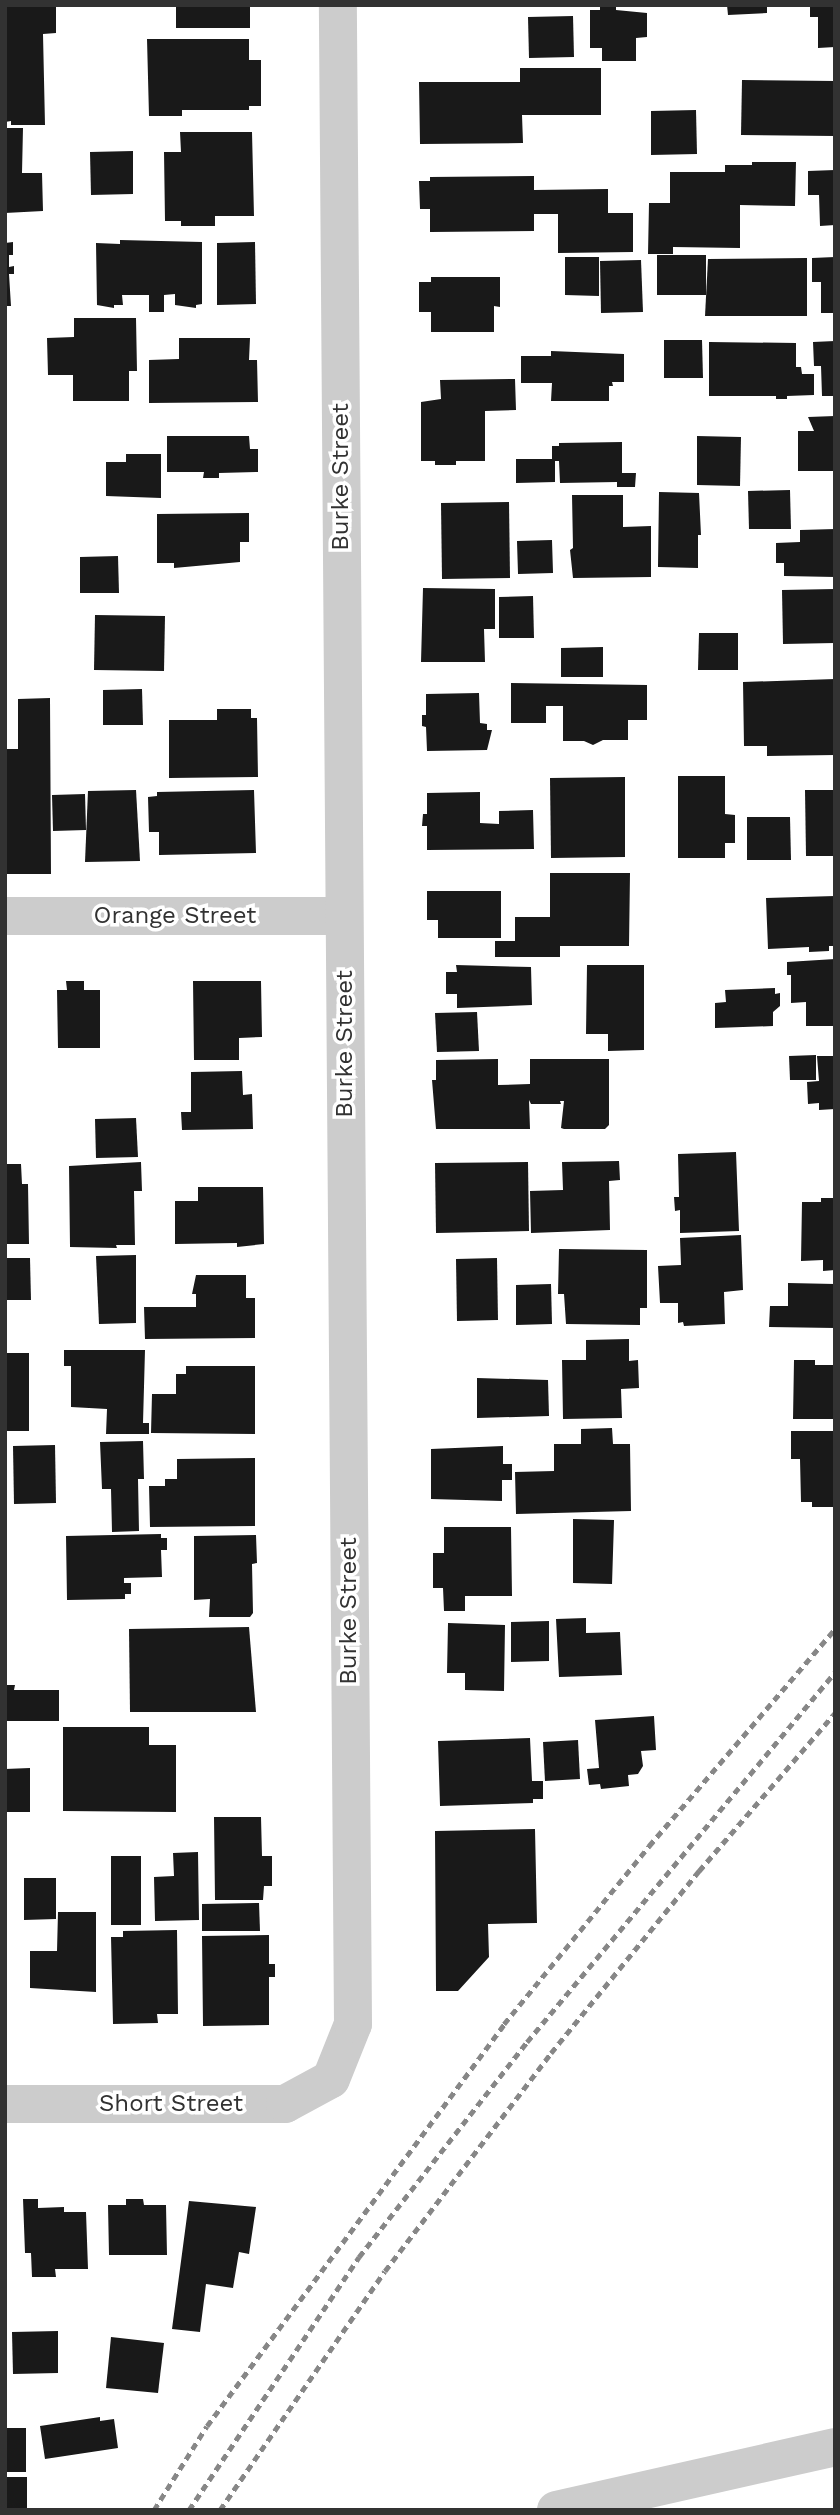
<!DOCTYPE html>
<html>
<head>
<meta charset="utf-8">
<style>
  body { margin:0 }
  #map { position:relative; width:840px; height:2515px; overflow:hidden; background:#fff; font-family:"Work Sans",sans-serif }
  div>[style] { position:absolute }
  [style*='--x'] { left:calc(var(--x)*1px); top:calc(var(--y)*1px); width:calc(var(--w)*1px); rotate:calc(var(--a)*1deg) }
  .building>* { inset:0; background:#191919 }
  .minor>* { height:38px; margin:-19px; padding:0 19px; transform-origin:19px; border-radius:19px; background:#ccc }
  .rail>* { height:5px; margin-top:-2.5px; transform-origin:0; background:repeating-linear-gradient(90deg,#878787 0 7px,transparent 0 12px) }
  span { translate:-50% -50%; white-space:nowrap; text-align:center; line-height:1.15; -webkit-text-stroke:7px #fff; paint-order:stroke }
  .street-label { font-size:24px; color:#323232 }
  .frame { position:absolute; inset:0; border:7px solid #323232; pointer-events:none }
</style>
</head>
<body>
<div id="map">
  <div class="building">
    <div style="clip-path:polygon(5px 5px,56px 5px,56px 33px,43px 34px,45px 125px,11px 125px,11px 121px,5px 122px)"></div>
    <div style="clip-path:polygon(176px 5px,250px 5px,250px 28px,176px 28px)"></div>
    <div style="clip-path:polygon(600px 5px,616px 5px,616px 10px,647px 13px,647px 37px,636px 38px,636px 61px,602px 61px,602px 48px,590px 48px,590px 10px,600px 10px)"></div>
    <div style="clip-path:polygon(727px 5px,767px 5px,767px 13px,728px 15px)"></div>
    <div style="clip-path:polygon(810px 5px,835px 5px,835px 47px,818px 48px,818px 17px,810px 17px)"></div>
    <div style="clip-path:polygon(573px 16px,574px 57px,529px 58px,528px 17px)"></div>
    <div style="clip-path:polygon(147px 39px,249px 39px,249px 60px,261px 60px,261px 106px,249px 106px,249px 110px,182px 110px,182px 116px,149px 116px)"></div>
    <div style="clip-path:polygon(520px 68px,601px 68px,601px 115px,522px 115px,523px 143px,420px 144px,419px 82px,520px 82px)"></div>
    <div style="clip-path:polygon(742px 80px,835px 81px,835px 136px,741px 135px)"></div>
    <div style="clip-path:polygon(696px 110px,697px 154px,651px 155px,651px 111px)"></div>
    <div style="clip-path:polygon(5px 128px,23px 128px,22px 173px,42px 173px,43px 211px,5px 213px)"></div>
    <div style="clip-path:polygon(180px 132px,252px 132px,254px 216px,215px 216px,215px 226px,181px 226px,181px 221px,165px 221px,164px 152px,181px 152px)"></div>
    <div style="clip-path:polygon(133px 151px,133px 194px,91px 195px,90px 152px)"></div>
    <div style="clip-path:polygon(752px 162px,796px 162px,795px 206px,740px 205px,740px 248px,673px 247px,673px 254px,648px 254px,649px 203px,670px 203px,670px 172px,725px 172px,725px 165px,752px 165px)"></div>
    <div style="clip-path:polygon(835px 170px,835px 225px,820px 226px,819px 195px,808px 195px,808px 171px)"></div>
    <div style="clip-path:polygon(534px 176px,534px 190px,608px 189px,608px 213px,633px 213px,633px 252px,558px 253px,558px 214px,534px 214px,534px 231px,430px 232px,430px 209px,420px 209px,419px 181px,430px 181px,430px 177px)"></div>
    <div style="clip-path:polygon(120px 240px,202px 242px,202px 304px,196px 305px,196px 308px,175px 305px,175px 294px,164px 295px,164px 312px,149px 312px,149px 295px,122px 295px,123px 305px,114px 305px,114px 308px,97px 305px,96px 243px,120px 244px)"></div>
    <div style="clip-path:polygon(13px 242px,13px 255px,9px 255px,9px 267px,14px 266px,14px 274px,9px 274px,11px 306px,5px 306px,5px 243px)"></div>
    <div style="clip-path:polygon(255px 242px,256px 304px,217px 305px,217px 243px)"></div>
    <div style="clip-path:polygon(657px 255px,706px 255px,706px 295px,657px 295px)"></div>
    <div style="clip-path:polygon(565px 257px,599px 257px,599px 296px,565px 295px)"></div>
    <div style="clip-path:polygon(835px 257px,835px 313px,821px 313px,821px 282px,812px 282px,812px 258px)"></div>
    <div style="clip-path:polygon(807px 258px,807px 316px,705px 316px,708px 259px)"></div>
    <div style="clip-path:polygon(641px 260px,643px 312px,601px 313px,600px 261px)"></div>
    <div style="clip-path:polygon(431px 277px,500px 277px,500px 307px,494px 306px,494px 332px,431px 332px,431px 312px,419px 312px,419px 282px,431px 282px)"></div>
    <div style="clip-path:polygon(74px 318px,136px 318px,137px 371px,129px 371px,129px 401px,73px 401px,73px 375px,48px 375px,47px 338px,74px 337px)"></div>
    <div style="clip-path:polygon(179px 338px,250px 338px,249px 360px,257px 360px,258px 402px,149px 403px,149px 360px,179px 359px)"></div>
    <div style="clip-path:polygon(664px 340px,702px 340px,703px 378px,664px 378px)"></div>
    <div style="clip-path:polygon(835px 341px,835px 396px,822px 396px,821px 366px,814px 366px,813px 342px)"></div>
    <div style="clip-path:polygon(709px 342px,796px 343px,796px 367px,801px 367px,802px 374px,814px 374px,814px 395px,787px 396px,787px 399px,776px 399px,776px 396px,709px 396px)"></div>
    <div style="clip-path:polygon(551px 351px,624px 354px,624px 382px,612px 382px,613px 386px,609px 386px,609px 401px,551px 401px,552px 383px,521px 383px,521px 356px,551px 356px)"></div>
    <div style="clip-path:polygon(515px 379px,516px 410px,485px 411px,485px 461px,456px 461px,456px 465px,435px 465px,435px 461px,421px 461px,421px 402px,441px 399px,440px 380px)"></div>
    <div style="clip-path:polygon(835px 416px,835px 471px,798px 471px,798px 431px,814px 431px,808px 417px)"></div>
    <div style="clip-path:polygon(167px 436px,249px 436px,250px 449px,258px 449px,258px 472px,219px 473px,219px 478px,203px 478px,204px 472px,167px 472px)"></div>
    <div style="clip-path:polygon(697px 436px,741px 437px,740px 486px,697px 485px)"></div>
    <div style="clip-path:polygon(622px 442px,622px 473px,636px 473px,635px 487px,617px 487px,617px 482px,560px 483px,559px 461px,555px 461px,555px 482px,516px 483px,516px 459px,552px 459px,552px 446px,559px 446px,559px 443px)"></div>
    <div style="clip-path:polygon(126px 454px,161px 454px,161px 498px,106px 496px,106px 462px,126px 462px)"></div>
    <div style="clip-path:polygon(790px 490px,791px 529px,749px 529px,748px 491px)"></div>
    <div style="clip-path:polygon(659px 492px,699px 493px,701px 535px,698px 535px,698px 568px,658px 567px)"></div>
    <div style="clip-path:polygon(572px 495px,623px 495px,623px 527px,651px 526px,651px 577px,573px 578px,570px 550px,573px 548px)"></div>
    <div style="clip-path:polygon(509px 502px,510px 578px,442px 579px,441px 503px)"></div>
    <div style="clip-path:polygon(249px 513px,249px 542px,240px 542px,240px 562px,174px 568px,174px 563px,157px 563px,157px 514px)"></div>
    <div style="clip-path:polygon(835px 529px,835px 577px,784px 576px,784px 563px,776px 563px,776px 543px,800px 542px,800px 530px)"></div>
    <div style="clip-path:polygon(552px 540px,553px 573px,518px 574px,517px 541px)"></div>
    <div style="clip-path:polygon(118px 556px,119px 593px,80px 593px,80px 557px)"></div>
    <div style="clip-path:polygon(423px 588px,495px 589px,495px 629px,484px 629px,485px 662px,421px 662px)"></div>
    <div style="clip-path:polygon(835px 589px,835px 643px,783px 644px,782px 590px)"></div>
    <div style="clip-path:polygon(533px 596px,534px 638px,499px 638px,499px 597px)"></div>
    <div style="clip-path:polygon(95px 615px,165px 616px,164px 671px,94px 670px)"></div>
    <div style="clip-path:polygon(699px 633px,738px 633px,738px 670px,698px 670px)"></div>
    <div style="clip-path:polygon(603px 647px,603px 677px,561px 677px,561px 648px)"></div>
    <div style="clip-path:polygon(835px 679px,835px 755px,767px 756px,767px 746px,744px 746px,743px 682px)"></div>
    <div style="clip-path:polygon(511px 683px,647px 685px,647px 720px,628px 720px,628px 740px,603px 740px,593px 745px,584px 741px,563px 741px,563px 706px,546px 706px,546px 723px,511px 723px)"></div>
    <div style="clip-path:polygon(142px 689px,143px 725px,103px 725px,103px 690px)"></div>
    <div style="clip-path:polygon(479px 693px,480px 723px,487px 724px,487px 730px,492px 730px,487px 750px,427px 751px,426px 727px,422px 726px,422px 715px,426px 715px,426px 694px)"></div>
    <div style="clip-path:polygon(50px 698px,51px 874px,5px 874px,5px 749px,18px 749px,18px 699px)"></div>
    <div style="clip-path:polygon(217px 709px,251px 709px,251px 718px,257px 718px,258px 777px,169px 778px,169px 720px,217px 720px)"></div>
    <div style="clip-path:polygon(678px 776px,725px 776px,725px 814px,735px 815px,735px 843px,725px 843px,725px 858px,678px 858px)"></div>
    <div style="clip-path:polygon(625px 777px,625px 857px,551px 858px,550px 778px)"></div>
    <div style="clip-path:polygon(136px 790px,140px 861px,85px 862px,88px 791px)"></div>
    <div style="clip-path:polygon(254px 790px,256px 853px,159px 855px,159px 832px,149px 832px,148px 797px,157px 796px,157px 792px)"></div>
    <div style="clip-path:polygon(805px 790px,835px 790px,835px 856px,806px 856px)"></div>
    <div style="clip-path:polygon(480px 792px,480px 823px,499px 824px,499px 811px,533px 810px,534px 849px,427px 850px,427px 826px,422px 826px,423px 814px,427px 814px,427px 793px)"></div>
    <div style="clip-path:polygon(85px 794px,86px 830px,53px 831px,52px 795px)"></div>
    <div style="clip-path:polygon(747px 817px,790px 817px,791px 860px,747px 860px)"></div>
    <div style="clip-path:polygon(550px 873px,630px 873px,629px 946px,560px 946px,560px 957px,495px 957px,495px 941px,515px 941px,515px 917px,550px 917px)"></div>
    <div style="clip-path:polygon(427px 891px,501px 891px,501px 938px,438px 938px,438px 920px,427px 920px)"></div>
    <div style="clip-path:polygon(835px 896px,835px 946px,829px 946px,829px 951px,809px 952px,809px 947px,768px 949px,766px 898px)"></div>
    <div style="clip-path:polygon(835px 959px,835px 1026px,806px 1026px,806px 1002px,791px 1003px,791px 975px,787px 975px,787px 962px)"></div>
    <div style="clip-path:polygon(456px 965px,531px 967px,532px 1005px,457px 1008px,457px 994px,446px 994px,446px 972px,457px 972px)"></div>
    <div style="clip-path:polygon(587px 965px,644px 965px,644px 1050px,608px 1051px,608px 1034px,586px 1034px)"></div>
    <div style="clip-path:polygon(66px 981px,84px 981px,84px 990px,100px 990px,100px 1048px,58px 1048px,57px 990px,67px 990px)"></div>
    <div style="clip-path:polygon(193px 981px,261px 981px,262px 1037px,239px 1038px,239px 1060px,194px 1060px)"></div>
    <div style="clip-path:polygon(775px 988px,775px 994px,780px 993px,780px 1006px,773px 1012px,773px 1026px,715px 1028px,715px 1003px,726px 1002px,725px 990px)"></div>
    <div style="clip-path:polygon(477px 1012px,479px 1051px,437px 1052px,435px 1013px)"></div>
    <div style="clip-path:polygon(816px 1055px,816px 1080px,790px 1080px,789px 1056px)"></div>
    <div style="clip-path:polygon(817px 1056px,835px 1056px,835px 1109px,819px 1110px,819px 1103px,808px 1104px,807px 1082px,819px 1081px)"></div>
    <div style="clip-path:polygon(498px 1059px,498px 1085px,530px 1084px,530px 1059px,609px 1059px,609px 1125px,605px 1129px,564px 1129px,561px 1128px,564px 1101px,560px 1101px,561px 1104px,531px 1104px,529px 1100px,530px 1129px,436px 1129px,432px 1080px,436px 1080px,436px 1060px)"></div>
    <div style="clip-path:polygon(242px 1071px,243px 1095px,252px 1094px,253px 1129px,182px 1130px,181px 1112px,191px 1112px,191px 1072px)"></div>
    <div style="clip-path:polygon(136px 1118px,138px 1157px,96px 1158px,95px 1119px)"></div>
    <div style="clip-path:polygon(736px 1152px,739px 1231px,680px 1233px,680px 1210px,675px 1211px,674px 1197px,679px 1197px,678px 1154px)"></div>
    <div style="clip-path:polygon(619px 1161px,620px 1180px,609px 1181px,610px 1230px,531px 1233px,530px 1191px,563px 1190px,562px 1162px)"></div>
    <div style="clip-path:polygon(141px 1162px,142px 1191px,134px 1191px,135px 1245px,116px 1245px,117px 1248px,70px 1247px,69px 1166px)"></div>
    <div style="clip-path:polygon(528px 1162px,529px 1231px,436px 1233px,435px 1163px)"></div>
    <div style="clip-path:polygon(5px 1164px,21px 1164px,22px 1184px,28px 1184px,29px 1244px,5px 1244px)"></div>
    <div style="clip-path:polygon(198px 1187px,263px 1187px,264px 1244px,237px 1247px,237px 1243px,175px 1244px,175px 1201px,198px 1201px)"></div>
    <div style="clip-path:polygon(821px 1198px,835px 1198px,835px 1270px,823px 1271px,823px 1260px,801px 1261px,802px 1202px,821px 1202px)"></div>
    <div style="clip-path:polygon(741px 1235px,743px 1290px,724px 1292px,725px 1324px,684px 1326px,683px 1322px,678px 1323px,678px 1303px,660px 1303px,658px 1266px,681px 1265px,680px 1238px)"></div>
    <div style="clip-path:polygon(559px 1249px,647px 1250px,647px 1308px,640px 1308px,640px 1325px,566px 1324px,564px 1294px,558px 1294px)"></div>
    <div style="clip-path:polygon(136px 1255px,136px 1323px,99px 1324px,96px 1256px)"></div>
    <div style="clip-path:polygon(5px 1258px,30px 1258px,31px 1300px,5px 1300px)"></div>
    <div style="clip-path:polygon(497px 1258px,498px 1320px,457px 1321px,456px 1259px)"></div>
    <div style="clip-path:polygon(196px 1275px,246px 1275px,246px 1298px,255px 1298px,255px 1338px,145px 1339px,144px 1307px,196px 1307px,196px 1294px,192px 1294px)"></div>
    <div style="clip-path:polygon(788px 1283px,835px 1284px,835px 1328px,769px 1327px,770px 1306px,788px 1306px)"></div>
    <div style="clip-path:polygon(551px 1284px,552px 1324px,516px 1325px,516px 1285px)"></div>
    <div style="clip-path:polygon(629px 1339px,629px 1361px,638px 1360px,639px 1388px,621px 1389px,622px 1418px,563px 1419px,562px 1360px,586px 1360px,586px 1340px)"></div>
    <div style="clip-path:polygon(64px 1350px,145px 1350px,143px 1423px,149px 1423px,149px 1434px,106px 1434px,107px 1409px,71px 1407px,71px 1366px,64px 1366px)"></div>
    <div style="clip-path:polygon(5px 1353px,29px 1353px,29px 1431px,5px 1431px)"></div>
    <div style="clip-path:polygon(794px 1360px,815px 1360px,815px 1365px,835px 1365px,835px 1419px,793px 1419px)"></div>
    <div style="clip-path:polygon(186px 1366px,255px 1366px,255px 1434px,151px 1433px,152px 1394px,176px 1394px,176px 1374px,186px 1374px)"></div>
    <div style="clip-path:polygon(477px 1378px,548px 1380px,549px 1416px,477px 1418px)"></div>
    <div style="clip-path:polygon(612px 1428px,613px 1444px,630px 1444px,631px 1511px,516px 1514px,515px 1472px,554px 1471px,554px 1444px,581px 1444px,581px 1429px)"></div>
    <div style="clip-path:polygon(791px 1431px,835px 1431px,835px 1507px,812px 1507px,812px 1502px,801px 1502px,800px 1459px,791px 1459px)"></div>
    <div style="clip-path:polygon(143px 1441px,144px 1479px,138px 1479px,139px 1531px,112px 1532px,111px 1489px,102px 1489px,100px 1442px)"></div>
    <div style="clip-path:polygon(55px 1445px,56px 1503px,14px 1504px,13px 1446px)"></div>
    <div style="clip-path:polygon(503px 1446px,503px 1464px,512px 1464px,512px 1480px,502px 1480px,502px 1501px,431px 1499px,431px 1449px)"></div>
    <div style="clip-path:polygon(255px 1458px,255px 1526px,150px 1527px,149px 1486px,165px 1486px,165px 1479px,177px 1479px,177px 1459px)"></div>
    <div style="clip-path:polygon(573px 1519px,614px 1520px,612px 1584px,573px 1583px)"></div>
    <div style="clip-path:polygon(444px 1527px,511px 1527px,512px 1596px,465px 1596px,465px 1611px,444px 1611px,443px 1588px,433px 1588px,433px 1553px,444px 1553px)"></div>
    <div style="clip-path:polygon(161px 1534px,161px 1538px,167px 1538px,167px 1550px,161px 1550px,162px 1577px,124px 1578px,124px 1583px,131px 1583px,131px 1594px,125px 1594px,125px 1599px,67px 1600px,66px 1536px)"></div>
    <div style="clip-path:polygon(256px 1535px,257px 1563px,252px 1564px,253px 1613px,250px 1617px,209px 1617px,210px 1599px,194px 1600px,194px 1536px)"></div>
    <div style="clip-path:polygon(586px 1618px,586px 1633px,620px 1632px,622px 1675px,559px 1677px,556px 1619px)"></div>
    <div style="clip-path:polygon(549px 1621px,549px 1661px,511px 1662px,511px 1622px)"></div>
    <div style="clip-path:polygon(448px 1623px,505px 1625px,504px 1691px,465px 1690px,465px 1673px,447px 1673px)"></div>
    <div style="clip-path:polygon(249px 1627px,256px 1712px,130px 1712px,129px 1629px)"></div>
    <div style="clip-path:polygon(5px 1685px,15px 1685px,14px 1690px,59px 1690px,59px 1721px,5px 1721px)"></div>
    <div style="clip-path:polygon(654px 1716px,656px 1750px,641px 1751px,643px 1766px,638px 1774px,628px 1775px,629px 1786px,601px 1789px,600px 1784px,589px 1785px,587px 1769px,599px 1768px,595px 1720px)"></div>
    <div style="clip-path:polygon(63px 1727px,149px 1727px,149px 1745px,176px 1745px,176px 1812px,63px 1811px)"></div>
    <div style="clip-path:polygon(530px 1738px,532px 1781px,543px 1781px,543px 1799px,533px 1799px,533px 1803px,440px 1806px,438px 1741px)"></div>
    <div style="clip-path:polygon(578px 1740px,580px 1779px,545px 1781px,543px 1742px)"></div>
    <div style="clip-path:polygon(30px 1768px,30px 1812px,5px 1812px,5px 1769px)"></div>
    <div style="clip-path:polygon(214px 1817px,261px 1817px,262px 1856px,272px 1856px,272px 1886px,264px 1886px,263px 1900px,215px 1900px)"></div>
    <div style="clip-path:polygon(535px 1829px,537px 1923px,488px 1924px,489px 1957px,458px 1991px,436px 1991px,435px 1831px)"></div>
    <div style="clip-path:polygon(198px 1852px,199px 1920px,155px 1921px,154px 1877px,174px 1876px,173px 1853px)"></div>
    <div style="clip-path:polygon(111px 1856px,141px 1856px,141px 1925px,111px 1925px)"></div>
    <div style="clip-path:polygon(24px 1878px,56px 1878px,56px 1919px,24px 1920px)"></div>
    <div style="clip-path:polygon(259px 1903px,260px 1931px,202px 1931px,202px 1904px)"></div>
    <div style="clip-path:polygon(58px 1912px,96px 1912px,96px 1992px,30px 1988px,30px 1951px,57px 1951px)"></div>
    <div style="clip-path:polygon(177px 1930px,178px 2014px,157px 2014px,158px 2023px,113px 2024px,111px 1937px,123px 1937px,123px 1931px)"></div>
    <div style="clip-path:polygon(269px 1935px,269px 1964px,275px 1964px,275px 1977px,269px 1977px,269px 2025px,203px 2026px,202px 1936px)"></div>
    <div style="clip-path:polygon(23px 2199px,38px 2199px,38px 2208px,64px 2207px,64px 2212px,86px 2212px,88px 2269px,55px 2269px,56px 2277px,32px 2277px,31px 2253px,25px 2253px)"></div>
    <div style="clip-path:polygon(126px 2199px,143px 2199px,144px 2205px,166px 2205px,167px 2255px,109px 2255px,108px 2205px,126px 2205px)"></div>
    <div style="clip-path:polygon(189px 2201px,256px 2207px,249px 2254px,239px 2252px,233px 2288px,206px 2284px,200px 2332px,172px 2329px)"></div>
    <div style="clip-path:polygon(58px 2331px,58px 2373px,13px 2374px,12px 2332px)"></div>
    <div style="clip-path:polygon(111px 2337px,164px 2343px,158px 2393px,106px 2388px)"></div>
    <div style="clip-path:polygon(100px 2417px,100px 2421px,114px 2419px,118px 2448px,45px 2459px,40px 2426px)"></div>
    <div style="clip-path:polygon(5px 2428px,26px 2428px,26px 2472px,5px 2472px)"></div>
    <div style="clip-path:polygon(5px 2477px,27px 2477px,27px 2510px,5px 2510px)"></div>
  </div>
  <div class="minor">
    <div style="--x:5;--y:916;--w:339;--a:0"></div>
    <div style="--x:5;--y:2104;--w:280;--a:0"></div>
    <div style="--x:285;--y:2104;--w:52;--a:-28.5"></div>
    <div style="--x:331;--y:2079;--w:59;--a:-68.2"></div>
    <div style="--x:353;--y:2024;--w:2019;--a:-90.43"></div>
    <div style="--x:556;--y:2510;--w:286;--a:-12.7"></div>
  </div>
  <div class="rail">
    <div style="--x:154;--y:2510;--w:99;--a:-57.8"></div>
    <div style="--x:207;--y:2426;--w:500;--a:-53.5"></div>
    <div style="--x:504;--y:2024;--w:230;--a:-50.8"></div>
    <div style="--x:649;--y:1846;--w:286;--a:-49.4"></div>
    <div style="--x:189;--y:2510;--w:305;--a:-56.1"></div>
    <div style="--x:359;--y:2257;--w:273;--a:-52"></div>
    <div style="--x:527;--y:2042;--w:481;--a:-50.2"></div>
    <div style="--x:220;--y:2510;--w:290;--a:-55.4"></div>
    <div style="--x:385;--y:2271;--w:274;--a:-52.7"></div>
    <div style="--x:551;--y:2053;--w:235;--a:-50.9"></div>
    <div style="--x:699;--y:1871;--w:208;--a:-49.3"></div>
  </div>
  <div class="street-label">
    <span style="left:341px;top:477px;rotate:-90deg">Burke Street</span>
    <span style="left:175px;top:916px">Orange Street</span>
    <span style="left:345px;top:1044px;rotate:-90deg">Burke Street</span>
    <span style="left:349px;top:1611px;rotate:-90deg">Burke Street</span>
    <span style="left:171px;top:2104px">Short Street</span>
  </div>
  <div class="frame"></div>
</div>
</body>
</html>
